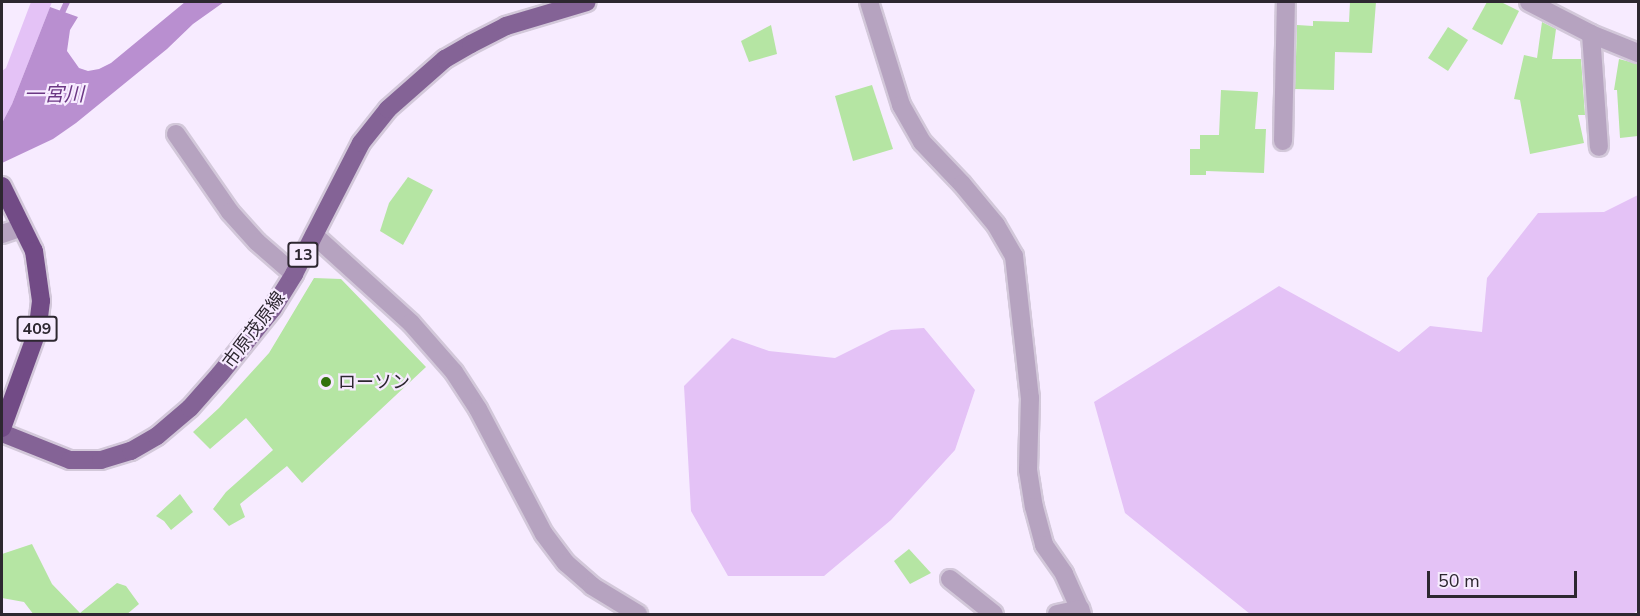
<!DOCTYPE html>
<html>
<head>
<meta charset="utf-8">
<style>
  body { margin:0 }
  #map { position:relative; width:1640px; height:616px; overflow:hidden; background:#f7ebff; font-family:"Nunito Sans","Noto Sans JP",sans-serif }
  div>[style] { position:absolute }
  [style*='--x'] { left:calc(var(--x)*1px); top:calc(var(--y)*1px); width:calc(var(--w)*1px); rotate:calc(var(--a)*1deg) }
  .green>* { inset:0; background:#e4c2f6 }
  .water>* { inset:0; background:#b98fd0 }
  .stream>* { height:6px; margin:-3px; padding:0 3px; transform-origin:3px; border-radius:3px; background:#b98fd0 }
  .building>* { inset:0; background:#b5e5a3 }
  .roads { filter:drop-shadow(2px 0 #d3c8da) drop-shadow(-2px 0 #d3c8da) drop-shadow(0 2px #d3c8da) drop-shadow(0 -2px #d3c8da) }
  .minor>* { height:18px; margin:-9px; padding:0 9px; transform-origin:9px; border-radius:9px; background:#b6a3c0 }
  .major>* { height:18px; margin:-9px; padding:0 9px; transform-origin:9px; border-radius:9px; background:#846396 }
  .highway>* { height:18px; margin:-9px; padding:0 9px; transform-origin:9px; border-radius:9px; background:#724b86 }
  .dots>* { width:16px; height:16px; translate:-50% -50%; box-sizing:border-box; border:3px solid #f7ebff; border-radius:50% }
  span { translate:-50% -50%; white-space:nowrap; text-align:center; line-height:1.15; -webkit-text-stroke:4.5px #f7ebff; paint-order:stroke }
  .shield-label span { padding:2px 4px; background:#f7ebff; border:2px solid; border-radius:4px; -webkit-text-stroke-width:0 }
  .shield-label { font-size:16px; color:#2d2730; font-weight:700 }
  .street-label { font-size:18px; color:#2d2730 }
  .poi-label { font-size:18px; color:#2d2730 }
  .left { translate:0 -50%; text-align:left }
  .water-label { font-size:20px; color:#6b3784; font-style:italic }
  .frame { position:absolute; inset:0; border:3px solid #2d2730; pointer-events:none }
  .scale { position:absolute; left:1427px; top:571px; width:150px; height:27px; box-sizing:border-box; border:3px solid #2d2730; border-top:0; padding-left:8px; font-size:18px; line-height:21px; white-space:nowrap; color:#2d2730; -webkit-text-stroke:4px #f7ebff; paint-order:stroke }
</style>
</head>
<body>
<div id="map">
  <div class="green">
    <div style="clip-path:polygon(31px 2px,52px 2px,12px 104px,2px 123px,2px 71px,6px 68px)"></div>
    <div style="clip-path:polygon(1638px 195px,1638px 610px,1633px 614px,1250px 614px,1125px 513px,1094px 402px,1279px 286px,1399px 352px,1430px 326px,1482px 332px,1487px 278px,1538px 213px,1604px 212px)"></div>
    <div style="clip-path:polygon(924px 328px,975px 390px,955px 450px,891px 520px,824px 576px,728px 576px,691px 511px,684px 386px,732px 338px,769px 351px,835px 358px,891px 330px)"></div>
  </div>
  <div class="water">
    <div style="clip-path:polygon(185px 2px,224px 2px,193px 24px,167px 49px,76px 123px,53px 139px,2px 163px,2px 123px,12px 104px,50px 7px,78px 17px,70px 30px,67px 51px,79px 68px,88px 71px,99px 69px,111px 63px)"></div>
  </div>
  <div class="stream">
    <div style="--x:60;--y:17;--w:17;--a:-65"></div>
  </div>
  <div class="building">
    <div style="clip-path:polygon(1350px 2px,1376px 2px,1372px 53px,1335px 52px,1334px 90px,1295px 89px,1297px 25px,1313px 26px,1313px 21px,1349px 22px)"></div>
    <div style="clip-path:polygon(1487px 2px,1501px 2px,1519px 11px,1502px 45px,1472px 29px)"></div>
    <div style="clip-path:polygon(1542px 22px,1556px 29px,1552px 59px,1581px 59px,1585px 115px,1578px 115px,1584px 143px,1530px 154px,1520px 100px,1514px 99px,1524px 55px,1537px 58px)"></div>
    <div style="clip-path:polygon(771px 25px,777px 54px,749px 62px,741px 41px)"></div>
    <div style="clip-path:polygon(1448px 27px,1468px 40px,1448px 71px,1428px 58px)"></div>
    <div style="clip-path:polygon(1619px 59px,1638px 64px,1638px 136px,1620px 138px,1617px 90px,1614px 90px)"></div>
    <div style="clip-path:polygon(872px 85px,893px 149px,853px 161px,835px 96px)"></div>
    <div style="clip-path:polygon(1221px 90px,1258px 92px,1255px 129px,1266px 129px,1264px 173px,1206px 171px,1206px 175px,1190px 175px,1190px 149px,1200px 149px,1200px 135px,1219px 135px)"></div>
    <div style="clip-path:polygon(408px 177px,433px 190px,403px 245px,380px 231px,389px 203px)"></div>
    <div style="clip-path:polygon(314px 278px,341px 279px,426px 367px,302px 483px,287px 466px,240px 504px,245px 517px,229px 526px,213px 509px,226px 492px,273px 450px,246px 418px,210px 449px,193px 432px,219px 408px,269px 353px)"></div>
    <div style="clip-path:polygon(180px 494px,193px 512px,171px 530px,164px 521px,156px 516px)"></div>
    <div style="clip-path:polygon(32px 544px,52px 584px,80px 613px,117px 583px,126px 586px,139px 604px,126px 615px,34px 615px,24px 602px,2px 598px,2px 554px)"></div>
    <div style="clip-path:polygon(909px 549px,931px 573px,910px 584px,894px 561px)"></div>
  </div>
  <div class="roads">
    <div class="minor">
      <div style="--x:869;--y:2;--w:108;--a:72.7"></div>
      <div style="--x:901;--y:105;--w:43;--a:60.4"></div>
      <div style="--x:922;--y:142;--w:58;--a:46.4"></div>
      <div style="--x:962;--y:184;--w:53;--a:50.3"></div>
      <div style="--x:996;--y:225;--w:36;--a:60"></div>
      <div style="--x:1014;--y:256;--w:143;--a:83.6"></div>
      <div style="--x:1030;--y:398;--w:72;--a:91.6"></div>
      <div style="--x:1028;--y:470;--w:37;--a:81"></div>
      <div style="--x:1034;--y:507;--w:39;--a:75"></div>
      <div style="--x:1044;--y:545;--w:35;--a:55"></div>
      <div style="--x:1064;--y:574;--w:44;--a:65.8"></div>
      <div style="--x:1529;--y:2;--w:70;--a:27.3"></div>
      <div style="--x:1591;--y:34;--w:51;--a:22"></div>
      <div style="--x:1591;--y:34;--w:113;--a:86"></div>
      <div style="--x:176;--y:134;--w:95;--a:55.3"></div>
      <div style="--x:230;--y:212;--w:40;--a:48"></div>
      <div style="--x:257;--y:242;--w:49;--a:40.9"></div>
      <div style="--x:1283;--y:141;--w:139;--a:-88.8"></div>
      <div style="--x:2;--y:234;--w:21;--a:-19"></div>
      <div style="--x:314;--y:235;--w:131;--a:42.2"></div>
      <div style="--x:411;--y:323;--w:65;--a:48.7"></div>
      <div style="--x:454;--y:372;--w:44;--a:57"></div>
      <div style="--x:478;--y:409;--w:141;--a:62.2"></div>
      <div style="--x:544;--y:534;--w:36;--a:53"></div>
      <div style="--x:566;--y:563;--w:35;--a:41"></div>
      <div style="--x:592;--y:586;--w:54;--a:31.3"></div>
      <div style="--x:950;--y:579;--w:56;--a:38.5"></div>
      <div style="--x:1057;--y:614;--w:24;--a:-12"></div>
    </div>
    <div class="major">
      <div style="--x:2;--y:433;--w:73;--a:21.7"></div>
      <div style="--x:70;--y:460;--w:31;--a:0"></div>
      <div style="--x:101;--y:460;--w:31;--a:-17"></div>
      <div style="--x:131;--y:451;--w:30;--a:-30"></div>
      <div style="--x:157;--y:436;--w:43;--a:-40.3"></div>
      <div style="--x:190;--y:408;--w:45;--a:-48.6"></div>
      <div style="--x:220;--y:374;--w:85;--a:-51.2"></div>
      <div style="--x:273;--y:308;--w:40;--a:-58"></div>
      <div style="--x:294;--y:274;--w:147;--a:-62.9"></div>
      <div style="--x:361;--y:143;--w:43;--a:-51.5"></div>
      <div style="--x:388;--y:109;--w:76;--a:-41.3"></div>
      <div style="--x:445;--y:59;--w:30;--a:-30"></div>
      <div style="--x:471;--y:44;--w:39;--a:-27"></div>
      <div style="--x:506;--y:26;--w:84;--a:-16.5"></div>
    </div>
    <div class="highway">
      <div style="--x:2;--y:186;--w:72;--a:63.8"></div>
      <div style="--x:34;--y:251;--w:50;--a:82"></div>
      <div style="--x:41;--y:301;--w:31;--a:97"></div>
      <div style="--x:37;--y:332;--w:102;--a:110"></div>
    </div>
  </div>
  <div class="dots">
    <div style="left:326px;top:382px;background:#32720d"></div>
  </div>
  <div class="shield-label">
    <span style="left:303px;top:255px">13</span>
    <span style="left:37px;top:329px">409</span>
  </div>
  <div class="street-label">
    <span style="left:254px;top:330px;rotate:-53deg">市原茂原線</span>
  </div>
  <div class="poi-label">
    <span class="left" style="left:338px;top:382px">ローソン</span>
  </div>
  <div class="water-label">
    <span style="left:54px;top:94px">一宮川</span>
  </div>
  <div class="frame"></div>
  <div class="scale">50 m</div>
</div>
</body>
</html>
